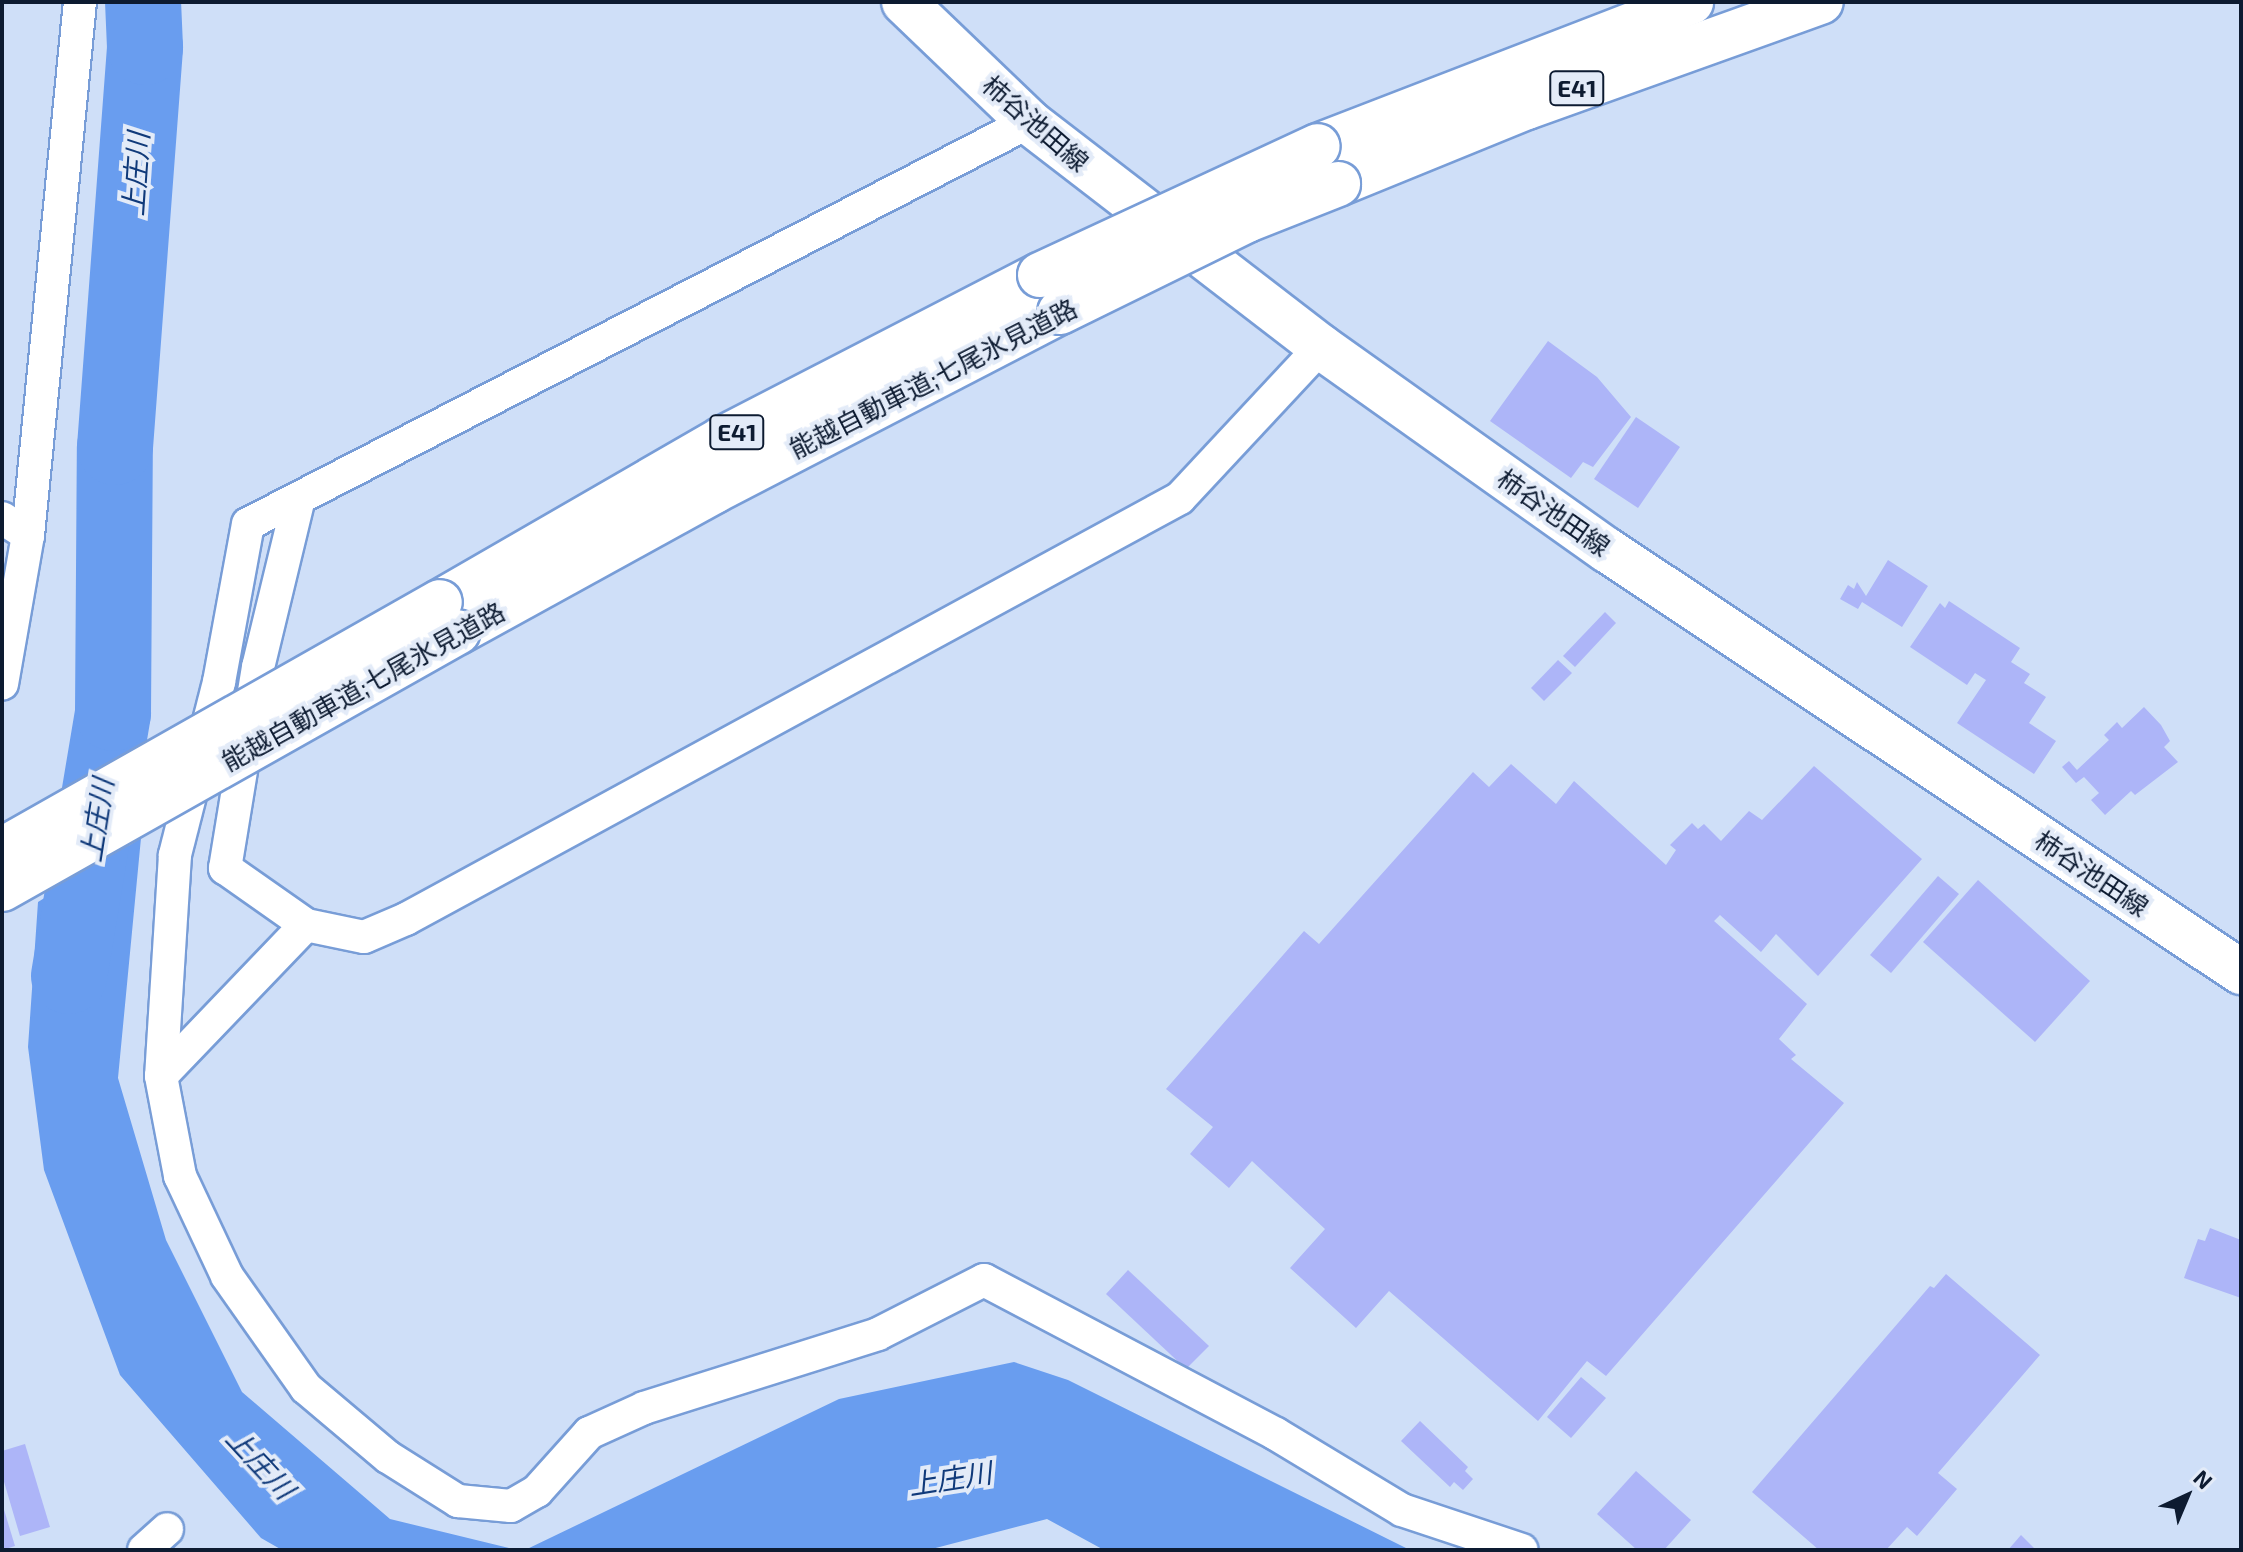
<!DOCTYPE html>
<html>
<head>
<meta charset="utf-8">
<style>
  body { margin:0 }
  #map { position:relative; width:2243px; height:1552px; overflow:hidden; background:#cfdff8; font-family:"Exo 2","Noto Sans JP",sans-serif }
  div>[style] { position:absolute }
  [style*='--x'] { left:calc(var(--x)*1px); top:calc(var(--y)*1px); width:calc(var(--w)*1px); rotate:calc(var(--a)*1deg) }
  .water>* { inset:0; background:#699def }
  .river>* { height:76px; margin:-38px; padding:0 38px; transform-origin:38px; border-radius:38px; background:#699def }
  .building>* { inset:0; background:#adb5f8 }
  .roads { filter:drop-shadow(2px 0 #789dd7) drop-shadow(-2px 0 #789dd7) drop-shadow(0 2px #789dd7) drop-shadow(0 -2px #789dd7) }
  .minor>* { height:32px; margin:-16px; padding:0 16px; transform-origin:16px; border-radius:16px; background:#fff }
  .secondary>* { height:44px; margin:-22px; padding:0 22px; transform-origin:22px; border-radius:22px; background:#fff }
  .motorway>* { height:44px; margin:-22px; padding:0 22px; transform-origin:22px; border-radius:22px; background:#fff }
  .bridges { filter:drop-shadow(2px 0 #789dd7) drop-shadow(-2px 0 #789dd7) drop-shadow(0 2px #789dd7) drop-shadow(0 -2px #789dd7) }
  .motorway-bridge>* { height:44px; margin:-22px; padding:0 22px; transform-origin:22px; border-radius:22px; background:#fff }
  span { translate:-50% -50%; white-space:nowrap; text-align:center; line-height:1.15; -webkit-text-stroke:8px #e3ebf8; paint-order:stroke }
  .shield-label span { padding:2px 6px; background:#e3ebf8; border:2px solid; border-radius:6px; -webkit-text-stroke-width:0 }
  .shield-label { font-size:24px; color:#0d1b31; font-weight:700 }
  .street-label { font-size:26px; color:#0d1b31 }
  .water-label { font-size:28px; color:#103a7a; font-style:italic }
  .frame { position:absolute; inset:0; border:4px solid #0d1b31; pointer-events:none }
  .north { position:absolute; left:2147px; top:1456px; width:80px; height:80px; -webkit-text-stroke:6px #e3ebf8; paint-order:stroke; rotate:44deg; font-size:22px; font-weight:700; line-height:32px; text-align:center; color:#0d1b31 }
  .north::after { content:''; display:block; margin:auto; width:28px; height:36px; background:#0d1b31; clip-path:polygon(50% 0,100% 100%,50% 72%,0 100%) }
</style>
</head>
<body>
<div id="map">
  <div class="water">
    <div style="clip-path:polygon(141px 838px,118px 1078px,166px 1240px,242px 1392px,390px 1519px,517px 1550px,282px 1550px,261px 1538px,120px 1375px,44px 1170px,28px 1047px,38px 902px)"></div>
    <div style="clip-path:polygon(1014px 1362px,1068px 1380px,1410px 1550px,1104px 1550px,1047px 1519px,928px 1550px,525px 1550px,839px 1399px)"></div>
  </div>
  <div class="river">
    <div style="--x:69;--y:976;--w:267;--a:-80.5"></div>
    <div style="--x:113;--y:713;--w:266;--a:-89.6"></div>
    <div style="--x:115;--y:447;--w:401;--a:-85.7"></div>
    <div style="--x:145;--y:47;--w:45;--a:-92.5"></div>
  </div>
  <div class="building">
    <div style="clip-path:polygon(1548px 341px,1597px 377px,1631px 417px,1593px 467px,1583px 462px,1571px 478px,1490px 421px)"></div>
    <div style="clip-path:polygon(1636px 417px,1680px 447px,1638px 508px,1594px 479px)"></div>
    <div style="clip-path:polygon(1888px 560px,1928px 586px,1902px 627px,1862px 602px,1858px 609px,1840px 599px,1848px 585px,1854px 589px,1857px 582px,1866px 596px)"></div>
    <div style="clip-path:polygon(1949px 601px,2020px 648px,2011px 662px,2030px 674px,2024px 683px,2046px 697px,2029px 723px,2056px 741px,2034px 774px,1957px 723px,1986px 680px,1975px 673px,1967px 685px,1910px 647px,1940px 603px,1945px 608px)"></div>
    <div style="clip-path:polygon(1605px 612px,1616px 623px,1575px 667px,1563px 656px)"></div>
    <div style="clip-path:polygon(1558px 660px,1572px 673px,1544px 701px,1531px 688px)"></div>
    <div style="clip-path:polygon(2144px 707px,2161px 725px,2170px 741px,2164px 747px,2178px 762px,2135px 795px,2131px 791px,2105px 815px,2091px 800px,2099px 793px,2084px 777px,2076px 783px,2062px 767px,2069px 761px,2077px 770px,2109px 740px,2104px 735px,2117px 722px,2122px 728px)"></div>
    <div style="clip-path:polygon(1511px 764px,1556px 804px,1574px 781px,1666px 865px,1676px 850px,1670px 845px,1692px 823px,1698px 829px,1704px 824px,1721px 841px,1749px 811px,1762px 820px,1814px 766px,1922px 859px,1818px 976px,1776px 934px,1761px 952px,1720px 915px,1714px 921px,1807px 1004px,1779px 1039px,1796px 1055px,1791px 1059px,1844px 1103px,1606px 1376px,1587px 1361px,1538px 1421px,1389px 1291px,1356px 1328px,1290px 1268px,1325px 1229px,1252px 1161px,1229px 1188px,1190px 1154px,1213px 1127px,1166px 1089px,1304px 931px,1319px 944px,1473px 772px,1489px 787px)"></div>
    <div style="clip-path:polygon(1938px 876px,1959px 894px,1891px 973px,1870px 955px)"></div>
    <div style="clip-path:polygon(1978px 880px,2090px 981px,2035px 1042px,1923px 942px)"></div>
    <div style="clip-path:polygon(2210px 1228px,2241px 1240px,2241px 1298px,2184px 1278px,2198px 1239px,2205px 1241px)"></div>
    <div style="clip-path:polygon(1128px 1270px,1209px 1346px,1186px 1369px,1106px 1294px)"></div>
    <div style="clip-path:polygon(1946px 1274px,2040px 1355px,1938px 1473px,1957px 1489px,1917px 1536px,1907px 1527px,1886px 1550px,1819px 1550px,1752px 1492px,1930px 1286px,1934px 1288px)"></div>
    <div style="clip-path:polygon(1581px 1377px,1606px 1398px,1571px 1438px,1547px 1417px)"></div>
    <div style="clip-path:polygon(1420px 1421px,1468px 1467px,1465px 1471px,1473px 1479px,1463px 1490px,1454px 1482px,1450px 1487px,1401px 1441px)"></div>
    <div style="clip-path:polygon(25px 1444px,50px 1527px,20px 1536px,2px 1475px,2px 1451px)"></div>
    <div style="clip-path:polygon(1636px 1471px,1691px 1520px,1664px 1550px,1637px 1550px,1597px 1514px)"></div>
    <div style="clip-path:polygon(2px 1503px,15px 1546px,2px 1550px)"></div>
    <div style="clip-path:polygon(2021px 1535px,2036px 1550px,2008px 1550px)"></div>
  </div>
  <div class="roads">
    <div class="minor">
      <div style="--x:1029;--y:122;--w:878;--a:152.76"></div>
      <div style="--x:248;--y:524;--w:161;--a:100.4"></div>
      <div style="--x:219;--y:682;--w:179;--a:104.3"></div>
      <div style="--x:175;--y:855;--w:221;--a:93.6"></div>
      <div style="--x:161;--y:1076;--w:209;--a:-46.2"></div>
      <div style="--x:306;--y:925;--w:59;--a:11.7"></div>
      <div style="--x:364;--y:937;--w:46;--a:-23.2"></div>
      <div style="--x:406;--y:919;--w:881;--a:-28.54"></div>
      <div style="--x:1180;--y:498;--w:207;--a:-47"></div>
      <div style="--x:299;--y:498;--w:174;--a:103.6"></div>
      <div style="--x:258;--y:667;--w:204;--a:99.3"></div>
      <div style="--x:225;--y:868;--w:99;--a:35.1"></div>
      <div style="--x:2;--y:518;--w:31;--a:33"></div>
      <div style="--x:28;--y:535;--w:151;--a:99.9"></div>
      <div style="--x:28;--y:535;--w:536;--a:-84.43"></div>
      <div style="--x:161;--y:1076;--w:102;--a:79.2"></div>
      <div style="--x:180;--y:1176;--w:110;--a:64.8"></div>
      <div style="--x:227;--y:1276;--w:137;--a:54.8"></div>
      <div style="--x:306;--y:1388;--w:107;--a:40.1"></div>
      <div style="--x:388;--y:1457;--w:83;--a:32.2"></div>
      <div style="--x:458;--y:1501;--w:53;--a:5.4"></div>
      <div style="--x:511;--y:1506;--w:30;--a:-30"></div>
      <div style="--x:537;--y:1491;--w:78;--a:-48.1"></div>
      <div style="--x:589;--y:1433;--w:60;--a:-24.4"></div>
      <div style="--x:644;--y:1408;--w:245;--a:-17.5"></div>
      <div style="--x:878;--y:1334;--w:119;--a:-27"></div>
      <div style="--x:984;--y:1280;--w:330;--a:27.8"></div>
      <div style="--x:1276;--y:1434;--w:147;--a:31.1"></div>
      <div style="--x:1402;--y:1510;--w:126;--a:18.4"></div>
      <div style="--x:144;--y:1550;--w:31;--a:-42"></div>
    </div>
    <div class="secondary">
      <div style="--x:904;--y:2;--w:173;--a:43.8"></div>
      <div style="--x:1029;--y:122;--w:369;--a:37.6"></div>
      <div style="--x:1321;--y:347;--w:351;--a:35.4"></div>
      <div style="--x:1607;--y:550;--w:762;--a:33.65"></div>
    </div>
    <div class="motorway">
      <div style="--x:1318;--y:146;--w:400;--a:-21.1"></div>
      <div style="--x:1338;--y:184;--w:204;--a:-22.2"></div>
      <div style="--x:1527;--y:107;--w:312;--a:-19.7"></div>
      <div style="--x:440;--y:602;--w:326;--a:-30"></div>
      <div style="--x:722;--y:439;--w:358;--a:-27.3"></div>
      <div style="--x:458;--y:632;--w:292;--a:-28.8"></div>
      <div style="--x:714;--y:491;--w:390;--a:-27.4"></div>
    </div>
  </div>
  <div class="bridges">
    <div class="motorway-bridge">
      <div style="--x:1040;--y:275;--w:306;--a:-24.9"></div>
      <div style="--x:1060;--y:312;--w:208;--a:-26.2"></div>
      <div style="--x:1247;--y:220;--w:98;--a:-21.6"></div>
      <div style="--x:2;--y:850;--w:503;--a:-29.52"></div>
      <div style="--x:2;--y:889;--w:523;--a:-29.41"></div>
    </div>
  </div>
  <div class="shield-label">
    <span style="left:1577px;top:88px">E41</span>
    <span style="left:737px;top:432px">E41</span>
  </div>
  <div class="street-label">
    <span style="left:1036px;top:123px;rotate:41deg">柿谷池田線</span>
    <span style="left:933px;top:378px;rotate:-27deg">能越自動車道;七尾氷見道路</span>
    <span style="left:1554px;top:512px;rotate:35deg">柿谷池田線</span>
    <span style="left:363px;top:686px;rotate:-29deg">能越自動車道;七尾氷見道路</span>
    <span style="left:2092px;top:873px;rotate:34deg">柿谷池田線</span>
  </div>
  <div class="water-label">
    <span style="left:135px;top:174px;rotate:-86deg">上庄川</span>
    <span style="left:96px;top:820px;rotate:-81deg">上庄川</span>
    <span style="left:261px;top:1463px;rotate:47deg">上庄川</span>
    <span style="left:950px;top:1478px;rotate:-9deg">上庄川</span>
  </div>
  <div class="frame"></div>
  <div class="north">N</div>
</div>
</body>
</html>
